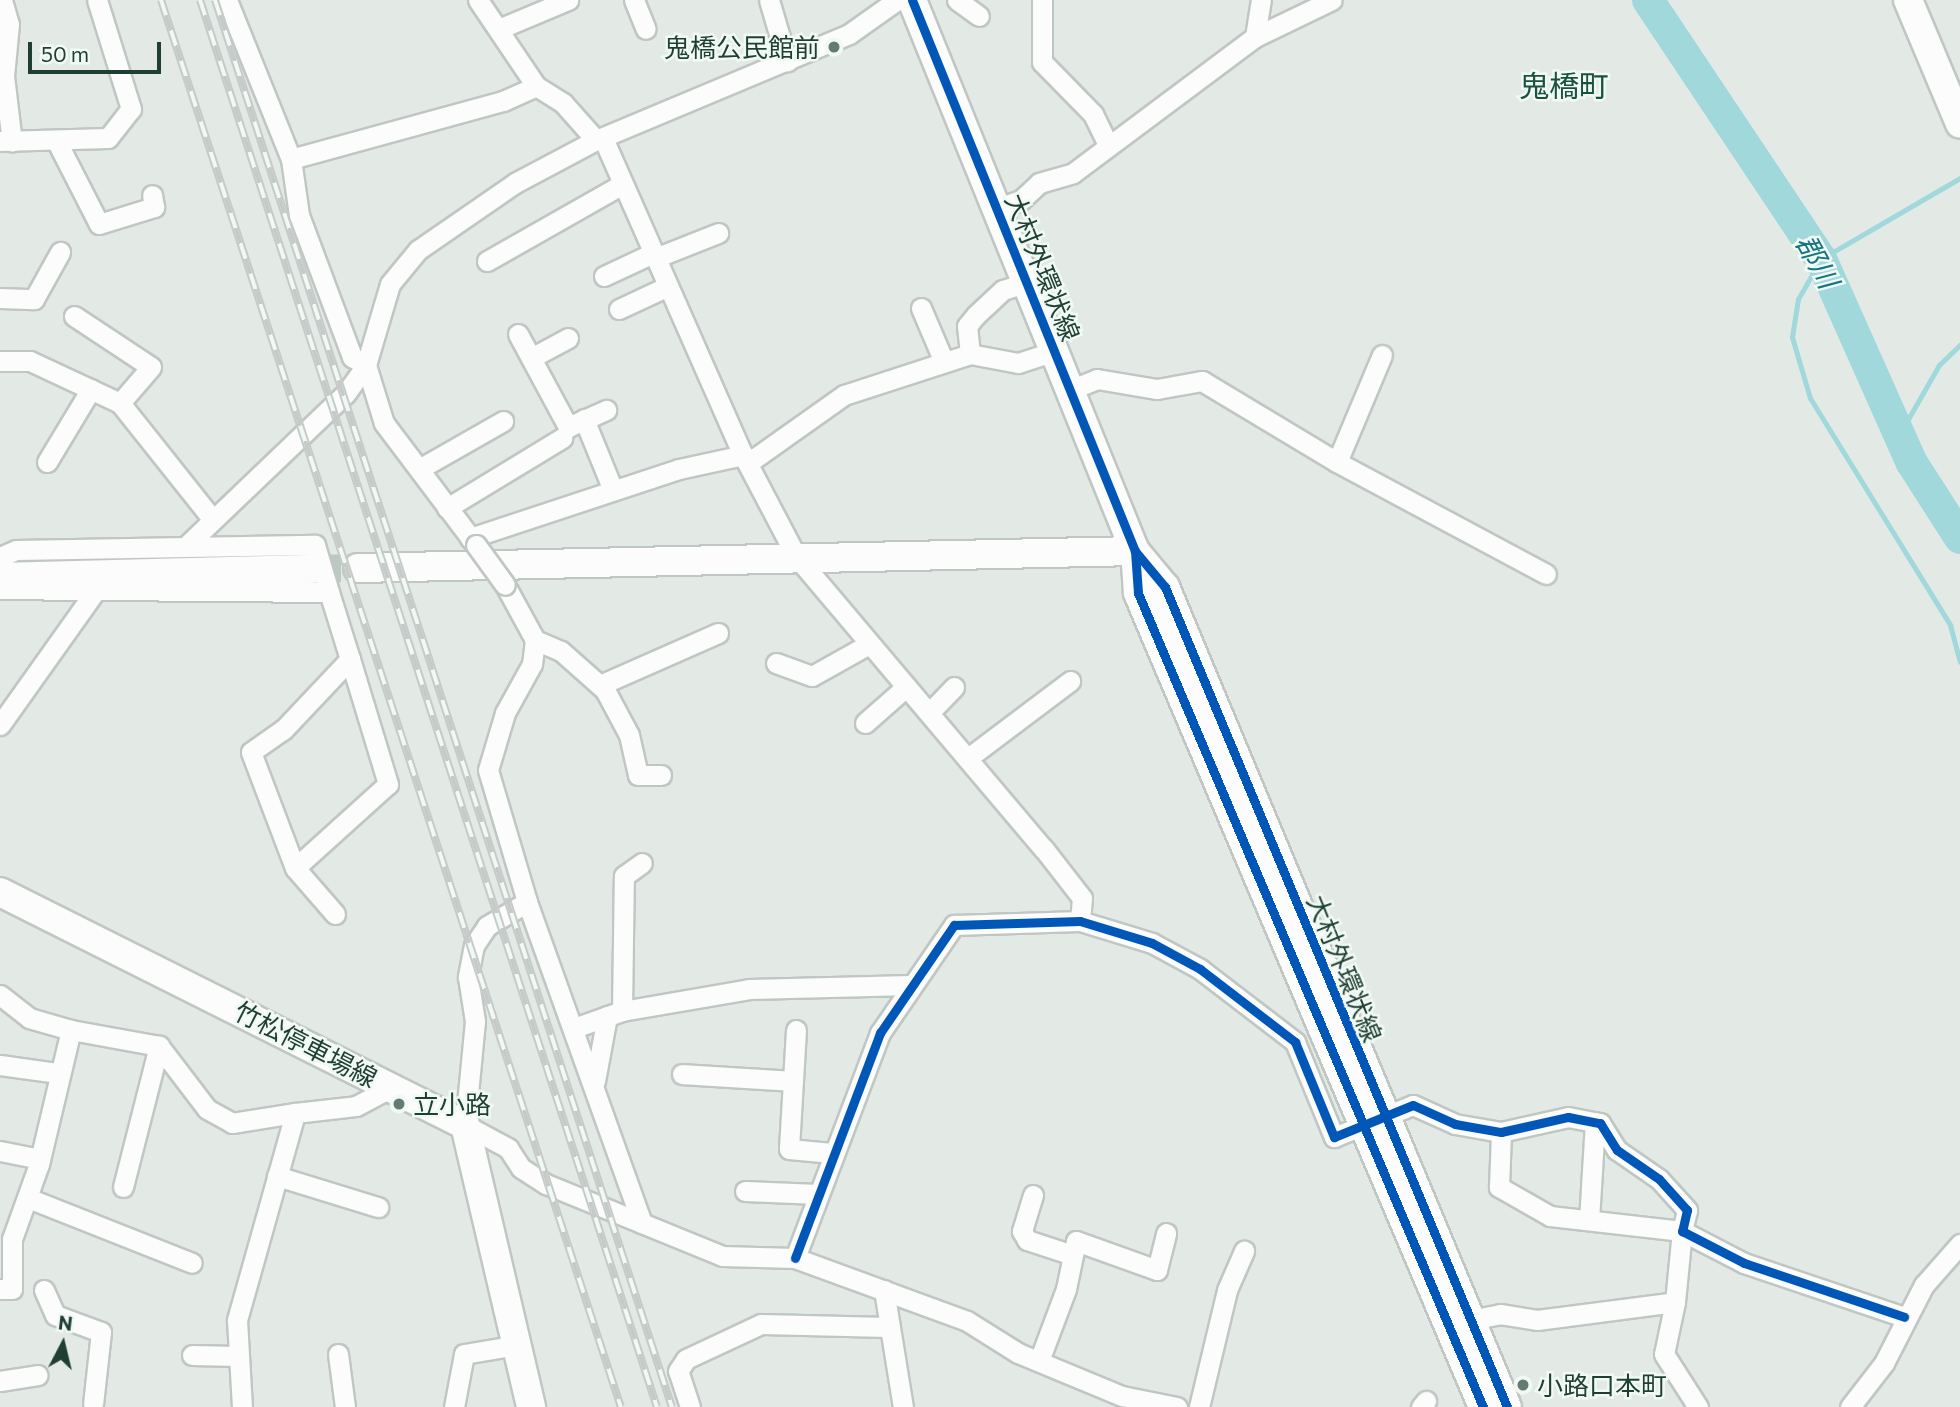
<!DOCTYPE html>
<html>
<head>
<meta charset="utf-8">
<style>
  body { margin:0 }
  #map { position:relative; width:1960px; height:1407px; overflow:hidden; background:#e3eae6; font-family:Commissioner,"Noto Sans JP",sans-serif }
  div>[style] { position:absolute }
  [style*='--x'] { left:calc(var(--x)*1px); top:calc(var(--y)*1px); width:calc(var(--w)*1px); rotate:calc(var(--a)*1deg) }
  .stream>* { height:5px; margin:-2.5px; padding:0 2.5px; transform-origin:2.5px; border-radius:2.5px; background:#a0d8dc }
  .river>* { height:32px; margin:-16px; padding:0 16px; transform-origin:16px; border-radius:16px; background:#a0d8dc }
  .secondary-tunnel>* { height:28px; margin-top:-14px; transform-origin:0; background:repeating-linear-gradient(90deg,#bcc8c2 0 28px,transparent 0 42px) }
  .roads { filter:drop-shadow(2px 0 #c0c7c3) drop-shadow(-2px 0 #c0c7c3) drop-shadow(0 2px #c0c7c3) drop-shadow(0 -2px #c0c7c3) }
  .street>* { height:19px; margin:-9.5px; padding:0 9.5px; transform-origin:9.5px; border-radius:9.5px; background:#fbfcfb }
  .secondary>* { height:28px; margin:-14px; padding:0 14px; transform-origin:14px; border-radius:14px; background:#fbfcfb }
  .rail>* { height:8px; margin-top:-4px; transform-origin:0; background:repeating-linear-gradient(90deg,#f1f9f4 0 16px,#c6cbc9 0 32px); box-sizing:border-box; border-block:2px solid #c6cbc9 }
  .bridges { filter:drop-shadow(2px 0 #c0c7c3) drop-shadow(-2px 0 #c0c7c3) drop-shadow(0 2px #c0c7c3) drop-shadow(0 -2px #c0c7c3) }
  .street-bridge>* { height:19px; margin:-9.5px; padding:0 9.5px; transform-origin:9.5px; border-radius:9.5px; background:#fbfcfb }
  .cycleway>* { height:9px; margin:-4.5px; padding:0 4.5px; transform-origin:4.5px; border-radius:4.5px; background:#0057b8 }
  .dots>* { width:19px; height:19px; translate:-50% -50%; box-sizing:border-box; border:4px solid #f1f9f4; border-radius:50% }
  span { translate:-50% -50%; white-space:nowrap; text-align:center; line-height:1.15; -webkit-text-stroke:5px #f1f9f4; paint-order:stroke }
  .poi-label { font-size:26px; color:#1f3f34 }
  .right { translate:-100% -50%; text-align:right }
  .left { translate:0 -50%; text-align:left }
  .street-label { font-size:26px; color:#1f3f34 }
  .water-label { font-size:28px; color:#147680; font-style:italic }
  .quarter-label { font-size:30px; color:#195240 }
  .north { position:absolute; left:28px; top:1309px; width:70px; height:70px; -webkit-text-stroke:5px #f1f9f4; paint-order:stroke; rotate:7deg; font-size:19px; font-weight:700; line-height:28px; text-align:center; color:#1f3f34 }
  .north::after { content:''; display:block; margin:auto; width:24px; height:32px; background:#1f3f34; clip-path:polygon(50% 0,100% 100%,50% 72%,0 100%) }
  .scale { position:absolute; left:28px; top:42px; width:133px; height:32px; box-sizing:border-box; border:4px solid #1f3f34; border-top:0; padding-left:9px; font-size:21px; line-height:24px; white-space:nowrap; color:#1f3f34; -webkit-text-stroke:5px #f1f9f4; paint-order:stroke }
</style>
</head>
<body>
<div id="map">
  <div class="stream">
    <div style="--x:1960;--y:178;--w:161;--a:149.8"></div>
    <div style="--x:1821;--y:259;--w:46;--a:119.9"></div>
    <div style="--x:1798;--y:299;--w:38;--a:99"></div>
    <div style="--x:1792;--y:337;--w:64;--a:73.6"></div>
    <div style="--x:1810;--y:398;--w:267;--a:58.3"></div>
    <div style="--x:1950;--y:625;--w:38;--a:75"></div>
    <div style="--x:1899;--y:435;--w:81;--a:-60.3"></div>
    <div style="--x:1939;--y:365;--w:29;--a:-44"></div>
  </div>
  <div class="river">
    <div style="--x:1648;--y:0;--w:311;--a:56.3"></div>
    <div style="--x:1821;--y:259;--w:223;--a:66"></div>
    <div style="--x:1912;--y:463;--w:89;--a:57.4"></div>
  </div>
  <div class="secondary-tunnel">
    <div style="--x:313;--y:569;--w:45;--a:-1.3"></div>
  </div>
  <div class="roads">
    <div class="street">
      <div style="--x:2;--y:0;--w:25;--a:74"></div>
      <div style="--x:9;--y:24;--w:52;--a:95.5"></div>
      <div style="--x:4;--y:76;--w:66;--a:83.1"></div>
      <div style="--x:227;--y:0;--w:171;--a:68.1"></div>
      <div style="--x:291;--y:159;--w:57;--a:81.9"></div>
      <div style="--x:299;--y:215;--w:152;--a:69.5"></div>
      <div style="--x:352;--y:357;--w:16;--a:30"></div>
      <div style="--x:366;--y:365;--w:61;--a:72.8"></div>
      <div style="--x:384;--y:423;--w:153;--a:53"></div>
      <div style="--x:478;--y:0;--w:104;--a:56"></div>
      <div style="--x:536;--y:86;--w:32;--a:32"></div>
      <div style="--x:563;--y:103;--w:50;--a:48.3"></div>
      <div style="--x:634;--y:0;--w:31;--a:68"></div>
      <div style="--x:769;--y:0;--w:64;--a:73.6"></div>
      <div style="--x:957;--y:0;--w:27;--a:36"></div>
      <div style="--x:1042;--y:0;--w:62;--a:90"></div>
      <div style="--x:1042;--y:62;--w:73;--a:45.6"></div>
      <div style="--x:1093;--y:114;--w:32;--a:64"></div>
      <div style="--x:501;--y:28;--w:73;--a:-22.7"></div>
      <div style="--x:1255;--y:37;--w:85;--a:-25.7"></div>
      <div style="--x:603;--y:138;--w:347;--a:66.2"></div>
      <div style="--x:743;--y:455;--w:114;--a:62.3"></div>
      <div style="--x:796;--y:556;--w:384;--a:49.8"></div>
      <div style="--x:1044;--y:849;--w:62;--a:52.2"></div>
      <div style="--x:1082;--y:898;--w:23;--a:95"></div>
      <div style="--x:56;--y:140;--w:94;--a:62.9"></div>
      <div style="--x:99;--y:224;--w:58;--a:-17.2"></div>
      <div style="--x:154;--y:207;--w:12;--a:-99"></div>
      <div style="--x:0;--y:141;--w:108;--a:-1.6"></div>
      <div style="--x:108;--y:138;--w:37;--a:-52"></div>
      <div style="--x:131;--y:109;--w:114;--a:-107.3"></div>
      <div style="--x:291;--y:159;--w:220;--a:-15.3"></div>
      <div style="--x:503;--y:101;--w:36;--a:-24"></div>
      <div style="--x:996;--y:209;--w:27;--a:-20"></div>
      <div style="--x:1021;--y:200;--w:25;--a:-43"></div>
      <div style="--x:1039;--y:183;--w:35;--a:-16"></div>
      <div style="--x:1073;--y:173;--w:227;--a:-36.8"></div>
      <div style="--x:1255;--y:37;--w:37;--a:-81"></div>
      <div style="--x:655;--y:258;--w:68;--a:-21.6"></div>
      <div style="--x:487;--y:261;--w:154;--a:-29.6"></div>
      <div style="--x:604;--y:276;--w:54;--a:-25.1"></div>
      <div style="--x:0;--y:298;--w:34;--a:2"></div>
      <div style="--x:34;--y:299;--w:54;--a:-61"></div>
      <div style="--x:921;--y:308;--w:59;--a:66.9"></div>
      <div style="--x:619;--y:309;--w:54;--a:-25.1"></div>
      <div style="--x:74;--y:316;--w:92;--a:33.5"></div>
      <div style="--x:151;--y:367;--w:48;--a:130.7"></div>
      <div style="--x:518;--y:334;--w:106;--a:61.7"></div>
      <div style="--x:568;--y:427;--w:42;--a:-24.1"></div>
      <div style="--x:970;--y:354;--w:28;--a:-96"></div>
      <div style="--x:967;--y:326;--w:14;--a:-51"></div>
      <div style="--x:976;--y:315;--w:37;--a:-43"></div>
      <div style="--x:1003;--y:290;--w:25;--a:-18"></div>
      <div style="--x:531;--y:358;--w:42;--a:-28.4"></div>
      <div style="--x:0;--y:361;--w:30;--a:0"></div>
      <div style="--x:30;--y:361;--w:99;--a:25"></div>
      <div style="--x:120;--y:403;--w:149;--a:51.5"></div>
      <div style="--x:1070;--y:390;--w:29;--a:-22"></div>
      <div style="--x:1097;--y:379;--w:61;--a:9.5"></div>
      <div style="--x:1157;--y:389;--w:46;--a:-10.1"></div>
      <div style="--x:1202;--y:381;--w:157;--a:31"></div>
      <div style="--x:1337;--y:462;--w:237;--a:28.2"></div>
      <div style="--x:584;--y:419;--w:77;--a:67.8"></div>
      <div style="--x:47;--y:462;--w:85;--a:-58.9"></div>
      <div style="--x:1337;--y:462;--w:116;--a:-67.2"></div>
      <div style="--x:748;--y:463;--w:118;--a:-35.3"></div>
      <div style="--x:844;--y:395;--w:133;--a:-18"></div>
      <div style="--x:970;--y:354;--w:49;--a:10.6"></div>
      <div style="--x:1018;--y:363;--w:39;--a:-18"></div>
      <div style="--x:419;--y:469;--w:97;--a:-29.7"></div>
      <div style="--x:447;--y:508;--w:135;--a:-31.3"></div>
      <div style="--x:470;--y:538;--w:220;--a:-18.3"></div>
      <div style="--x:679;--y:469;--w:66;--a:-12.3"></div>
      <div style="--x:185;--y:547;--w:223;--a:-43.7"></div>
      <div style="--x:346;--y:393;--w:34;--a:-54"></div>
      <div style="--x:366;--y:365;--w:84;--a:-73.5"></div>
      <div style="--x:390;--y:284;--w:44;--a:-50.5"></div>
      <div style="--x:418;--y:250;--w:118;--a:-34.6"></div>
      <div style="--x:515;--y:183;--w:92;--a:-28"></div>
      <div style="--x:596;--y:140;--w:274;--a:-22.7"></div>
      <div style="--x:849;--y:34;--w:59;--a:-35.3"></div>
      <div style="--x:0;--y:557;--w:17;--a:-24"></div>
      <div style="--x:16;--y:550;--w:299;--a:-1"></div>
      <div style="--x:315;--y:545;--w:49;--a:73.4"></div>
      <div style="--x:329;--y:592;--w:329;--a:-179.5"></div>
      <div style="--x:505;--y:585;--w:63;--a:61.4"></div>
      <div style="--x:535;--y:640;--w:24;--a:97"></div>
      <div style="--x:532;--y:664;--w:56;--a:118.9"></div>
      <div style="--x:505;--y:713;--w:59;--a:106.6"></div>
      <div style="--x:488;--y:770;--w:138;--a:73.5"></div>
      <div style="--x:527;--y:902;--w:341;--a:70.3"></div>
      <div style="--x:329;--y:592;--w:70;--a:72.6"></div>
      <div style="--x:350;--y:659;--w:131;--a:73.1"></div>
      <div style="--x:388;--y:784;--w:125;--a:137.9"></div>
      <div style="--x:295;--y:868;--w:124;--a:-110.8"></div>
      <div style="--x:251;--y:752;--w:39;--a:-35"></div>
      <div style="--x:283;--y:730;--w:98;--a:-46.7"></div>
      <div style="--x:535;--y:640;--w:28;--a:23"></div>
      <div style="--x:561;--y:651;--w:59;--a:41.6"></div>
      <div style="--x:605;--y:690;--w:51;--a:61.9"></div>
      <div style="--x:629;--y:735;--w:41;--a:77.3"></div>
      <div style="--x:638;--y:775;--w:23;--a:0"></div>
      <div style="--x:776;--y:663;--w:38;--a:20"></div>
      <div style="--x:812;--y:676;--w:65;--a:-29.3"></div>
      <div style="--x:600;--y:685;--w:129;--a:-23.8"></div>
      <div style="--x:929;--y:713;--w:36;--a:-46"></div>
      <div style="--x:865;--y:723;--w:55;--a:-41.3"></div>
      <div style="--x:0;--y:725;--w:161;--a:-54.6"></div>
      <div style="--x:968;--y:758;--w:128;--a:-37"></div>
      <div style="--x:295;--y:868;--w:61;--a:49"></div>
      <div style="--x:527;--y:902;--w:47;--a:149"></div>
      <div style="--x:487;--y:926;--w:23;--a:124"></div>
      <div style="--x:474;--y:945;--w:33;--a:101"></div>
      <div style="--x:468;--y:977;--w:45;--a:81"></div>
      <div style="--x:475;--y:1021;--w:104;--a:95.5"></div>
      <div style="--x:465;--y:1125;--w:49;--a:28.1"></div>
      <div style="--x:508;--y:1148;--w:24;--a:57"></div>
      <div style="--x:521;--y:1168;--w:30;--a:33"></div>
      <div style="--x:546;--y:1184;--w:190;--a:22.2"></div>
      <div style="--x:722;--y:1256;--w:73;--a:1.6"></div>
      <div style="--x:795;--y:1258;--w:183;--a:20.1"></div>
      <div style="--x:967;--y:1321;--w:60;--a:32.1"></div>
      <div style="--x:1018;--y:1353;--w:113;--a:22.5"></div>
      <div style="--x:1122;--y:1396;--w:56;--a:11.3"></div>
      <div style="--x:0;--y:995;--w:37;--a:38"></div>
      <div style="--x:29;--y:1018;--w:44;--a:15.9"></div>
      <div style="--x:622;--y:1011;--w:129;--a:-9.8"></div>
      <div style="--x:749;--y:989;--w:162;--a:-1.4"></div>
      <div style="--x:574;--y:1028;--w:51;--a:-19.5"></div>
      <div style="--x:622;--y:1011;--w:135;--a:-89.2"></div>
      <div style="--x:624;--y:876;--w:22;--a:-36"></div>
      <div style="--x:796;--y:1030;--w:119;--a:93.4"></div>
      <div style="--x:789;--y:1149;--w:43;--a:5.3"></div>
      <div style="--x:0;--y:1065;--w:59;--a:7.9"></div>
      <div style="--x:682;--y:1074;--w:111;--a:3.6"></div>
      <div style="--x:595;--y:1081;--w:66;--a:-79.5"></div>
      <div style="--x:0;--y:1151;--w:41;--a:11.3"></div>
      <div style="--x:277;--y:1176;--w:106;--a:17.1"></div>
      <div style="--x:123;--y:1187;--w:146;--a:-75.7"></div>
      <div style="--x:745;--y:1191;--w:73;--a:2.4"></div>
      <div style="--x:1033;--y:1195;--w:38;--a:107"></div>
      <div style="--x:1022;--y:1231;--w:10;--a:61"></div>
      <div style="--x:1027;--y:1240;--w:48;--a:18.1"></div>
      <div style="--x:28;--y:1198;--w:176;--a:21.6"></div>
      <div style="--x:1589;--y:1220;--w:98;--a:-86.5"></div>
      <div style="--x:795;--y:1258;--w:241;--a:-69.3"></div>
      <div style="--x:880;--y:1033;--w:131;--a:-55.6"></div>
      <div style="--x:954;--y:925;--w:126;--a:-1.8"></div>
      <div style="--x:1080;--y:921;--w:75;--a:17"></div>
      <div style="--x:1152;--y:943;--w:55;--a:28.4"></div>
      <div style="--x:1200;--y:969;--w:120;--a:37.5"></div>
      <div style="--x:1295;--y:1042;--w:103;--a:67.7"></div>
      <div style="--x:1334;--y:1137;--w:85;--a:-22.1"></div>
      <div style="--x:1413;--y:1105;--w:46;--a:24.3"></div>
      <div style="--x:1455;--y:1124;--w:47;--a:9.9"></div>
      <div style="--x:1501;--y:1132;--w:69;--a:-12.6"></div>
      <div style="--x:1568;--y:1117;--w:33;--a:11"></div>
      <div style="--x:1600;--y:1123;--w:32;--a:58"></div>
      <div style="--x:1617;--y:1150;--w:51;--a:34.6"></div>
      <div style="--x:1659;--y:1179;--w:42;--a:47.9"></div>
      <div style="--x:1687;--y:1210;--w:22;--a:103"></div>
      <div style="--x:1682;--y:1231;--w:70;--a:27.3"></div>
      <div style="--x:1744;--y:1263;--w:169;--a:18.6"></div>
      <div style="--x:0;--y:1289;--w:12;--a:0"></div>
      <div style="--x:12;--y:1289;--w:50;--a:-90"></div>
      <div style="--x:12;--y:1239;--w:80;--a:-70.2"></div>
      <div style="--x:39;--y:1164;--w:138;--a:-76.6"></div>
      <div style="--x:71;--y:1030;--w:89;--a:10.3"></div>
      <div style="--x:159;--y:1046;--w:79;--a:52.7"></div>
      <div style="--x:207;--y:1109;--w:29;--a:29"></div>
      <div style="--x:232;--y:1123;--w:64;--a:-9"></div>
      <div style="--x:44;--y:1290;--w:27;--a:66"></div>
      <div style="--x:55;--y:1315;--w:49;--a:20.3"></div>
      <div style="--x:101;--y:1332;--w:72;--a:96.3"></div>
      <div style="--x:884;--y:1290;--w:119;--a:80.8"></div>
      <div style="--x:1675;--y:1302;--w:53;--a:101.9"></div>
      <div style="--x:1664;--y:1354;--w:63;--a:57.3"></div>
      <div style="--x:1470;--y:1320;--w:31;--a:-11"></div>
      <div style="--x:1500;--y:1314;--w:37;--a:9"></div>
      <div style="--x:1537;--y:1320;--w:139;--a:-7.4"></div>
      <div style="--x:1675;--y:1302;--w:71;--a:-84.4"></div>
      <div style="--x:1682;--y:1231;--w:133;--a:-173.5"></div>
      <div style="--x:1550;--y:1216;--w:59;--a:-150.4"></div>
      <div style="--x:1499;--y:1187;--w:55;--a:-87.9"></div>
      <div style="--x:338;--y:1354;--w:53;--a:82.5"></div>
      <div style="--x:192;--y:1355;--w:46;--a:1.2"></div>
      <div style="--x:1039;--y:1361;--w:77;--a:-69.4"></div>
      <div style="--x:1066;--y:1289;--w:49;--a:-78.2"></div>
      <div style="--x:1076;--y:1241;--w:86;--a:19.7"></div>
      <div style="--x:1157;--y:1270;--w:38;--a:-76"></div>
      <div style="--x:0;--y:1381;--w:38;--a:-9"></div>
      <div style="--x:242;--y:1407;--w:87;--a:-93.3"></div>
      <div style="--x:237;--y:1320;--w:215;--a:-74.3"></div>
      <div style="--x:295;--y:1113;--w:61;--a:-6.5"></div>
      <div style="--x:356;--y:1106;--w:41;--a:-27.8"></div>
      <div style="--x:454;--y:1407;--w:54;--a:-79.3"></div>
      <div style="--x:464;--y:1354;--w:54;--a:-9.6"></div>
      <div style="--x:690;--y:1407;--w:38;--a:-108"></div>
      <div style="--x:678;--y:1371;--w:14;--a:-56"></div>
      <div style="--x:686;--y:1359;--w:83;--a:-25"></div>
      <div style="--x:761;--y:1324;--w:127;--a:1.4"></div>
      <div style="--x:1199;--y:1407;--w:120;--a:-76.5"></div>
      <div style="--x:1227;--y:1290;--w:43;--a:-66.4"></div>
      <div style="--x:1421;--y:1407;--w:8;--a:-50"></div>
      <div style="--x:1850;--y:1407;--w:56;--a:-52.3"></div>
      <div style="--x:1884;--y:1363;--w:88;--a:-62.9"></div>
      <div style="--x:1924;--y:1285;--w:55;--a:-48.7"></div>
    </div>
    <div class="secondary">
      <div style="--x:912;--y:0;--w:594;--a:67.97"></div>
      <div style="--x:1135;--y:551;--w:42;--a:85.9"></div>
      <div style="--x:1138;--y:593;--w:884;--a:67.03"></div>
      <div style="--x:1908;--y:0;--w:134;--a:67.2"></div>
      <div style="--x:1135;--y:551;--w:47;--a:50.2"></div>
      <div style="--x:1165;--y:587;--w:888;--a:67.36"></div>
      <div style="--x:358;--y:568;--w:777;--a:-1.25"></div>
      <div style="--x:0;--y:577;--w:313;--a:-1.5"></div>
      <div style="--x:0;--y:892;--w:520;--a:26.61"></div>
      <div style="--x:465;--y:1125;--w:290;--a:76.8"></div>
    </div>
  </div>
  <div class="rail">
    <div style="--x:161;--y:0;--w:1480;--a:71.9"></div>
    <div style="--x:200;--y:0;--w:1479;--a:72.01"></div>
    <div style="--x:215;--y:0;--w:1479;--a:72.01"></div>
  </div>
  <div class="bridges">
    <div class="street-bridge">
      <div style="--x:476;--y:545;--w:49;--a:54.1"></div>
    </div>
  </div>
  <div class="cycleway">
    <div style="--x:912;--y:0;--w:594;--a:67.97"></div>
    <div style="--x:1135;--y:551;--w:42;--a:85.9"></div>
    <div style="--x:1138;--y:593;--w:884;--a:67.03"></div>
    <div style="--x:1135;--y:551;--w:47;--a:50.2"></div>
    <div style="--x:1165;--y:587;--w:888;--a:67.36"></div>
    <div style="--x:795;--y:1258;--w:241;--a:-69.3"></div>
    <div style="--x:880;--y:1033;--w:131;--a:-55.6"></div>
    <div style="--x:954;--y:925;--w:126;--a:-1.8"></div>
    <div style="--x:1080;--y:921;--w:75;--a:17"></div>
    <div style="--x:1152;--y:943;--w:55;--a:28.4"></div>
    <div style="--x:1200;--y:969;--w:120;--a:37.5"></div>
    <div style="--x:1295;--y:1042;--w:103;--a:67.7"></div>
    <div style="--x:1334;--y:1137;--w:85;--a:-22.1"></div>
    <div style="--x:1413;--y:1105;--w:46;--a:24.3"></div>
    <div style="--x:1455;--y:1124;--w:47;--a:9.9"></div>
    <div style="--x:1501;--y:1132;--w:69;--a:-12.6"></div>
    <div style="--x:1568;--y:1117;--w:33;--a:11"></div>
    <div style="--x:1600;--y:1123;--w:32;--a:58"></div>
    <div style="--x:1617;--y:1150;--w:51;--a:34.6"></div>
    <div style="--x:1659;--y:1179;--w:42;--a:47.9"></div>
    <div style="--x:1687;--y:1210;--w:22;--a:103"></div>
    <div style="--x:1682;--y:1231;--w:70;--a:27.3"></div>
    <div style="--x:1744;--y:1263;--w:169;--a:18.6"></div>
  </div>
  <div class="dots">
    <div style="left:834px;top:47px;background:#647b72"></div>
    <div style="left:399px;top:1104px;background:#647b72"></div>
    <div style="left:1523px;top:1385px;background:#647b72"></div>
  </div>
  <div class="poi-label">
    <span class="right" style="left:820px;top:47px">鬼橋公民館前</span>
    <span class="left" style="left:413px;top:1104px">立小路</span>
    <span class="left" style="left:1537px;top:1385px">小路口本町</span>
  </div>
  <div class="street-label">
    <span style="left:1043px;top:267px;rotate:68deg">大村外環状線</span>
    <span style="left:1345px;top:968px;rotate:68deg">大村外環状線</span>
    <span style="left:306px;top:1044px;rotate:27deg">竹松停車場線</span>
  </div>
  <div class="water-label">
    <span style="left:1818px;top:261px;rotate:61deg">郡川</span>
  </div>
  <div class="quarter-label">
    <span style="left:1564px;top:85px">鬼橋町</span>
  </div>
  <div class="north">N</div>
  <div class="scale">50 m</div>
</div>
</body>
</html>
